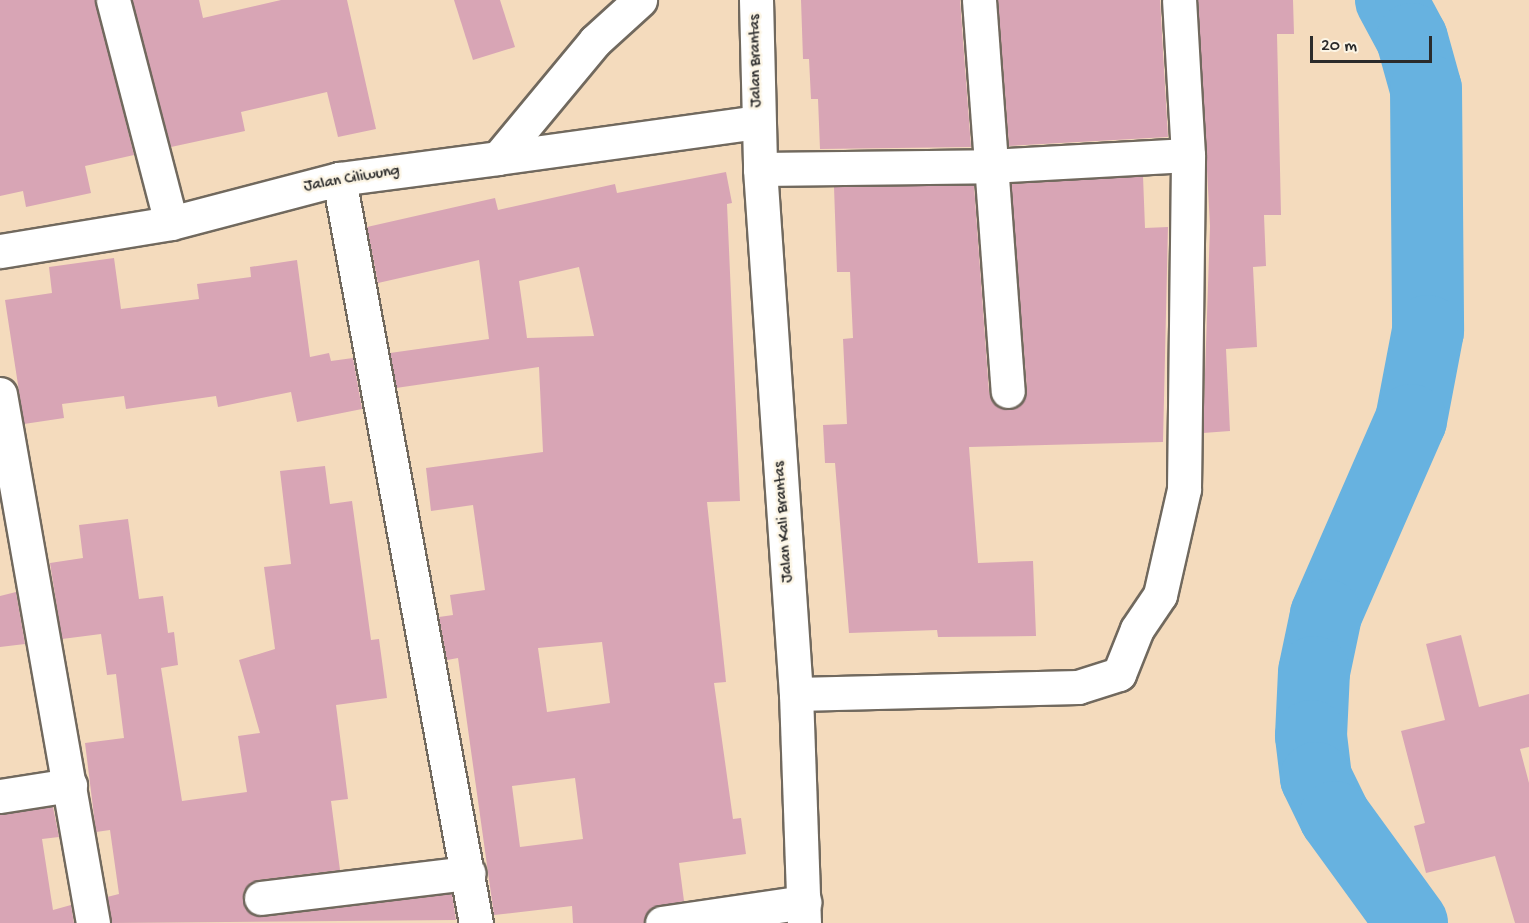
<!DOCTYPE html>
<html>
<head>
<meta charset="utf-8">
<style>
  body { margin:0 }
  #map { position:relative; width:1529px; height:923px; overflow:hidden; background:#f4dbbd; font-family:"Gochi Hand",sans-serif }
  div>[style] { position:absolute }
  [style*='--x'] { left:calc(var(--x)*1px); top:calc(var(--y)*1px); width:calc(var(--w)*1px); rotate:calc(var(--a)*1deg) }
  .river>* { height:72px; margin:-36px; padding:0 36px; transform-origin:36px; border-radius:36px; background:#67b2e0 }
  .building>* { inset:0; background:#d8a5b5 }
  .roads { filter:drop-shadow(2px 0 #71695e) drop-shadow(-2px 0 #71695e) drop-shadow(0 2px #71695e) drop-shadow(0 -2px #71695e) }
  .minor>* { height:33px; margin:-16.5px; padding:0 16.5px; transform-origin:16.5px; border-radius:16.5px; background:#fff }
  .secondary>* { height:33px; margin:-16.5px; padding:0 16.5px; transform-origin:16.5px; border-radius:16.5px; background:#fff }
  .primary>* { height:33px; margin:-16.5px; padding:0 16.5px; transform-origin:16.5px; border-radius:16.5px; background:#fff }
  span { translate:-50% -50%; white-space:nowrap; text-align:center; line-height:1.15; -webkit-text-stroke:5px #fcf5e5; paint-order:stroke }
  .street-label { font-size:16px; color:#2b2b2b }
  .scale { position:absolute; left:1310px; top:36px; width:122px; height:27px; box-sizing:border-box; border:3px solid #2b2b2b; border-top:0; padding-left:8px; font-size:18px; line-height:21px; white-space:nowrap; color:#2b2b2b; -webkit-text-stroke:4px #fcf5e5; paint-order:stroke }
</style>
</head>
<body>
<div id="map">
  <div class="river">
    <div style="--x:1391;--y:0;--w:44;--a:61.7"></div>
    <div style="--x:1412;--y:39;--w:52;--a:74.4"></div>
    <div style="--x:1426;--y:89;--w:242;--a:89.5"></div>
    <div style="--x:1428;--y:331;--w:91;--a:100.8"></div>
    <div style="--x:1411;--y:420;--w:213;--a:113.6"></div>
    <div style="--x:1326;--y:615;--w:58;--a:101.9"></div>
    <div style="--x:1314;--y:672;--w:64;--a:92.7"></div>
    <div style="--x:1311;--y:736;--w:42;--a:83.2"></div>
    <div style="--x:1316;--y:778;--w:43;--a:64"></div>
    <div style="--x:1335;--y:817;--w:131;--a:54"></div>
  </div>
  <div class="building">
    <div style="clip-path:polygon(0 0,95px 0,134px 155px,85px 166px,91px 193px,26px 207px,23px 191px,0 196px)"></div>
    <div style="clip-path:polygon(132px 0,199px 0,203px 18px,281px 0,347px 0,376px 129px,338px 137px,327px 92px,241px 112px,245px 131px,171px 147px)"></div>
    <div style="clip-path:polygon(454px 0,500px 0,515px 47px,473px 60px)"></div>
    <div style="clip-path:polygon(801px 0,960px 0,971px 147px,820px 149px,818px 99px,811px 99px,809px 59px,803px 59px)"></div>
    <div style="clip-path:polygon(998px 0,1160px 0,1168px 137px,1009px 146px)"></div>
    <div style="clip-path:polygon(1198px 0,1293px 0,1294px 34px,1277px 34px,1281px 215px,1264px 215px,1266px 266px,1253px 267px,1257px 347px,1226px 349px,1230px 431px,1203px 433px,1210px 226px)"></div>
    <div style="clip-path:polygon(evenodd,726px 172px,732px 203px,727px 204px,740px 501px,707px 502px,726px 682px,714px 683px,733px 819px,741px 818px,746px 854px,679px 863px,684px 901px,651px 908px,644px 923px,573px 923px,572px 906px,494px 915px,458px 658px,447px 660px,439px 617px,453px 615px,450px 595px,485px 590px,473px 505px,431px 511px,426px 468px,543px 452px,539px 367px,396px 388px,390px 353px,489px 339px,479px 260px,378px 283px,367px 227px,495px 198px,498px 210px,615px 184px,617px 193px,726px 172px,579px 267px,594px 336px,527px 338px,519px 281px,579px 267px,726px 172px,602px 642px,610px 703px,547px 712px,538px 648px,602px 642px,726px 172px,575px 778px,583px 839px,520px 847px,512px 786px,575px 778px)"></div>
    <div style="clip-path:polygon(1143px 176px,1145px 228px,1168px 227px,1163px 442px,969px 447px,978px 563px,1033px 561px,1036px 636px,938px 637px,937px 630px,849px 633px,835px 463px,825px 463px,823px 425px,847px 424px,843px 339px,853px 338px,850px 272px,837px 272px,834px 187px,974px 185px,989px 392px,993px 402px,1009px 410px,1019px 406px,1027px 390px,1011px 184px)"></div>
    <div style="clip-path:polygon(114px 258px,121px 309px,199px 299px,197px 284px,251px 277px,250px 267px,297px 260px,310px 357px,329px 353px,331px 361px,353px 358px,362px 409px,297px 422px,291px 392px,218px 407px,216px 396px,126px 409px,124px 396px,62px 404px,64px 418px,24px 424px,5px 300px,52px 293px,49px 267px)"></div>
    <div style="clip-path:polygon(325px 466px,330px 504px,352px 501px,371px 640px,379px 639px,387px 698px,336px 705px,348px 799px,331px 801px,340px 870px,258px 880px,244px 890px,243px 901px,253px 915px,263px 917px,452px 894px,456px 920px,111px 923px,107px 897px,119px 894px,110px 830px,96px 832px,85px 743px,124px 738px,116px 674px,107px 675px,101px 634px,62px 639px,50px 563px,83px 558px,79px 525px,128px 519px,139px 599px,163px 596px,168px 633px,174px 632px,178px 665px,161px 668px,182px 801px,247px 792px,238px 736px,260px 733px,239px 660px,275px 649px,264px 567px,291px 564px,280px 471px)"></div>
    <div style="clip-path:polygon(16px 592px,25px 644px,0 647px,0 596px)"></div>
    <div style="clip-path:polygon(1461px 635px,1479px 707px,1529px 694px,1529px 747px,1520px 749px,1529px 783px,1529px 923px,1515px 923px,1495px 856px,1426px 873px,1414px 826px,1425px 823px,1401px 731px,1445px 720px,1426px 644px)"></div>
    <div style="clip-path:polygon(53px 807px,59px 837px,42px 839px,53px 910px,71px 905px,74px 923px,0 923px,0 814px)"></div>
  </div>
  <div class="roads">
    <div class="minor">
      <div style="--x:113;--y:0;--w:230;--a:75.4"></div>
      <div style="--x:979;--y:0;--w:392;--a:85.8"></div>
      <div style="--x:760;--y:169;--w:230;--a:-0.7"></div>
      <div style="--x:990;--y:166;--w:198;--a:-3.2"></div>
      <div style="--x:339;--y:179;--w:757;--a:79.57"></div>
      <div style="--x:0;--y:394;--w:537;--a:80.03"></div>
      <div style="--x:796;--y:694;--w:282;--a:-1.4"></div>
      <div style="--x:1078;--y:687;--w:43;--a:-17.6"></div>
      <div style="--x:1119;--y:674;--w:48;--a:-68.2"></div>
      <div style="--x:1137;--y:629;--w:41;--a:-55.9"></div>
      <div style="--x:1160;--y:595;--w:109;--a:-77.2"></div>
      <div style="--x:1184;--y:489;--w:334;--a:-89.3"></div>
      <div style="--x:1188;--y:155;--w:155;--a:-93.3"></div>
      <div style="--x:0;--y:796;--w:71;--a:-8.9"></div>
      <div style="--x:261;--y:898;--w:209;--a:-6.9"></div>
      <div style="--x:662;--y:923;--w:144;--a:-8.4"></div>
    </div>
    <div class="secondary">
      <div style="--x:498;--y:158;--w:262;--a:-7.9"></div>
      <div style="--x:0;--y:251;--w:173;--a:-9.3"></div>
      <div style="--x:171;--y:223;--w:174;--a:-14.7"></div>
      <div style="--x:339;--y:179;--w:160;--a:-7.5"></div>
      <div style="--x:498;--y:158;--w:152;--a:-50.3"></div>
      <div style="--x:595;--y:41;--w:61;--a:-42.3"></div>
    </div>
    <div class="primary">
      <div style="--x:756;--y:0;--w:169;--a:88.6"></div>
      <div style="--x:760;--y:169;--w:526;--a:86.08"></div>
      <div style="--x:796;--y:694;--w:229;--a:88"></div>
    </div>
  </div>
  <div class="street-label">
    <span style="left:757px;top:61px;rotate:-91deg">Jalan Brantas</span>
    <span style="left:352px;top:180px;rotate:-10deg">Jalan Ciliwung</span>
    <span style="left:785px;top:522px;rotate:-94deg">Jalan Kali Brantas</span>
  </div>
  <div class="scale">20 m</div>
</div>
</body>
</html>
